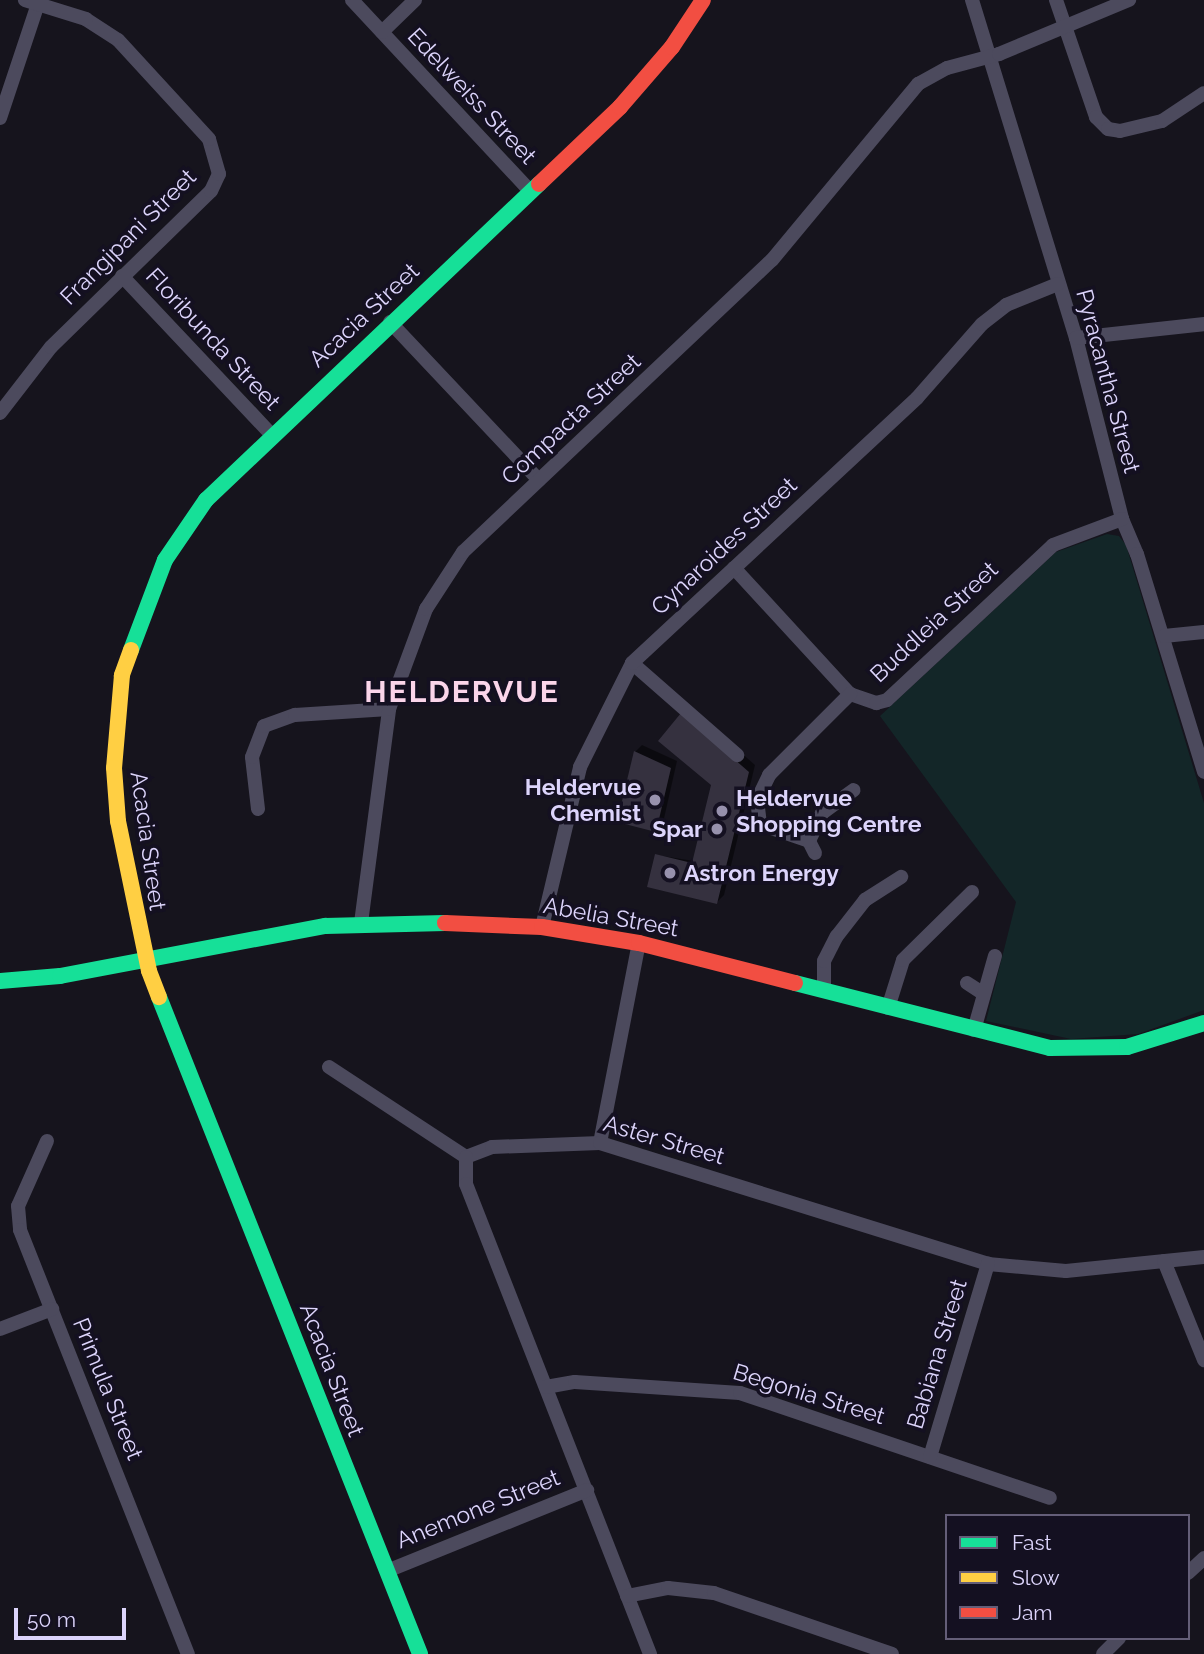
<!DOCTYPE html>
<html>
<head>
<meta charset="utf-8">
<style>
  body { margin:0 }
  #map { position:relative; width:1204px; height:1654px; overflow:hidden; background:#16141d; font-family:Raleway,sans-serif }
  div>[style] { position:absolute }
  [style*='--x'] { left:calc(var(--x)*1px); top:calc(var(--y)*1px); width:calc(var(--w)*1px); rotate:calc(var(--a)*1deg) }
  .green>* { inset:0; background:#132628 }
  .shadow>* { inset:0; background:#0007 }
  .building>* { inset:0; background:#35313f }
  .street>* { height:14px; margin:-7px; padding:0 7px; transform-origin:7px; border-radius:7px; background:#4c4a5d }
  .fast>* { height:16px; margin:-8px; padding:0 8px; transform-origin:8px; border-radius:8px; background:#16e098 }
  .slow>* { height:16px; margin:-8px; padding:0 8px; transform-origin:8px; border-radius:8px; background:#ffcf43 }
  .jam>* { height:16px; margin:-8px; padding:0 8px; transform-origin:8px; border-radius:8px; background:#f24e42 }
  .dots>* { width:19px; height:19px; translate:-50% -50%; box-sizing:border-box; border:4px solid #141021; border-radius:50% }
  span { translate:-50% -50%; white-space:nowrap; text-align:center; line-height:1.15; -webkit-text-stroke:7px #141021; paint-order:stroke }
  .street-label { font-size:23px; color:#dcd4fb }
  .poi-label { font-size:23px; color:#dcd4fb; font-weight:700 }
  .right { translate:-100% -50%; text-align:right }
  .left { translate:0 -50%; text-align:left }
  .district-label { font-size:30px; color:#fbd5ea; font-weight:700; letter-spacing:2px }
  .legend { position:absolute; left:945px; top:1514px; width:245px; height:126px; box-sizing:border-box; background:#141021; border:2px solid #645e78; margin:0; padding:9px 12px; list-style:none; font-size:21px; color:#dcd4fb }
  .legend li { display:flex; align-items:center; gap:14px; height:35px }
  .legend b { width:35px; border:2px solid #645e78 }
  .scale { position:absolute; left:14px; top:1608px; width:112px; height:32px; box-sizing:border-box; border:4px solid #dcd4fb; border-top:0; padding-left:9px; font-size:21px; line-height:24px; white-space:nowrap; color:#dcd4fb; -webkit-text-stroke:5px #141021; paint-order:stroke }
</style>
</head>
<body>
<div id="map">
  <div class="green">
    <div style="clip-path:polygon(1107px 534px,1119px 536px,1126px 545px,1204px 803px,1204px 1010px,1138px 1034px,1071px 1039px,986px 1021px,1016px 902px,880px 716px,1056px 552px)"></div>
  </div>
  <div class="shadow">
    <div style="clip-path:polygon(690px 708px,755px 765px,724px 895px,717px 902px,656px 855px,694px 861px,713px 785px)"></div>
    <div style="clip-path:polygon(642px 745px,677px 761px,663px 823px,656px 830px,635px 752px)"></div>
  </div>
  <div class="building">
    <div style="clip-path:polygon(681px 713px,749px 772px,717px 904px,647px 887px,655px 854px,692px 863px,711px 785px,658px 741px)"></div>
    <div style="clip-path:polygon(634px 751px,671px 768px,656px 832px,617px 822px)"></div>
  </div>
  <div class="street">
    <div style="--x:352;--y:0;--w:261;--a:47"></div>
    <div style="--x:972;--y:0;--w:354;--a:72.9"></div>
    <div style="--x:1076;--y:338;--w:187;--a:75.7"></div>
    <div style="--x:1122;--y:519;--w:38;--a:67"></div>
    <div style="--x:1137;--y:554;--w:228;--a:72.9"></div>
    <div style="--x:1056;--y:0;--w:124;--a:71.1"></div>
    <div style="--x:1096;--y:117;--w:17;--a:45"></div>
    <div style="--x:1108;--y:129;--w:12;--a:9"></div>
    <div style="--x:1120;--y:131;--w:43;--a:-13.4"></div>
    <div style="--x:1162;--y:121;--w:50;--a:-33.7"></div>
    <div style="--x:382;--y:32;--w:46;--a:-44.1"></div>
    <div style="--x:0;--y:118;--w:120;--a:-71.6"></div>
    <div style="--x:122;--y:276;--w:217;--a:46.7"></div>
    <div style="--x:390;--y:322;--w:217;--a:46.7"></div>
    <div style="--x:1076;--y:338;--w:129;--a:-6.2"></div>
    <div style="--x:0;--y:413;--w:83;--a:-52.3"></div>
    <div style="--x:51;--y:347;--w:223;--a:-44.3"></div>
    <div style="--x:211;--y:191;--w:19;--a:-65"></div>
    <div style="--x:219;--y:174;--w:36;--a:-106"></div>
    <div style="--x:209;--y:139;--w:134;--a:-132.6"></div>
    <div style="--x:118;--y:40;--w:38;--a:-147"></div>
    <div style="--x:86;--y:19;--w:64;--a:-162.7"></div>
    <div style="--x:734;--y:568;--w:171;--a:47.4"></div>
    <div style="--x:850;--y:694;--w:28;--a:19"></div>
    <div style="--x:876;--y:703;--w:11;--a:-15"></div>
    <div style="--x:887;--y:700;--w:227;--a:-43"></div>
    <div style="--x:1053;--y:545;--w:74;--a:-20.6"></div>
    <div style="--x:1164;--y:636;--w:40;--a:-5.7"></div>
    <div style="--x:632;--y:663;--w:140;--a:41.2"></div>
    <div style="--x:258;--y:809;--w:52;--a:-96.6"></div>
    <div style="--x:252;--y:757;--w:33;--a:-69"></div>
    <div style="--x:264;--y:726;--w:33;--a:-20"></div>
    <div style="--x:295;--y:715;--w:94;--a:-3.7"></div>
    <div style="--x:809;--y:841;--w:31;--a:-65"></div>
    <div style="--x:822;--y:813;--w:39;--a:-36"></div>
    <div style="--x:815;--y:853;--w:13;--a:-117"></div>
    <div style="--x:809;--y:841;--w:52;--a:-160.9"></div>
    <div style="--x:760;--y:824;--w:24;--a:-97"></div>
    <div style="--x:757;--y:800;--w:28;--a:-64"></div>
    <div style="--x:769;--y:775;--w:115;--a:-45"></div>
    <div style="--x:361;--y:923;--w:216;--a:-82.5"></div>
    <div style="--x:389;--y:709;--w:107;--a:-69.7"></div>
    <div style="--x:426;--y:609;--w:68;--a:-57"></div>
    <div style="--x:463;--y:552;--w:425;--a:-43.4"></div>
    <div style="--x:772;--y:260;--w:229;--a:-50.3"></div>
    <div style="--x:918;--y:84;--w:33;--a:-29"></div>
    <div style="--x:947;--y:68;--w:54;--a:-15.1"></div>
    <div style="--x:999;--y:54;--w:141;--a:-22.6"></div>
    <div style="--x:542;--y:927;--w:164;--a:-76.6"></div>
    <div style="--x:580;--y:767;--w:116;--a:-63.4"></div>
    <div style="--x:632;--y:663;--w:389;--a:-42.9"></div>
    <div style="--x:917;--y:398;--w:98;--a:-48.7"></div>
    <div style="--x:982;--y:324;--w:31;--a:-38"></div>
    <div style="--x:1006;--y:305;--w:56;--a:-22"></div>
    <div style="--x:967;--y:983;--w:20;--a:33"></div>
    <div style="--x:824;--y:990;--w:29;--a:-90"></div>
    <div style="--x:824;--y:961;--w:28;--a:-63"></div>
    <div style="--x:837;--y:936;--w:46;--a:-52.1"></div>
    <div style="--x:865;--y:900;--w:43;--a:-32.6"></div>
    <div style="--x:888;--y:1008;--w:50;--a:-72.6"></div>
    <div style="--x:903;--y:960;--w:97;--a:-44.6"></div>
    <div style="--x:974;--y:1030;--w:77;--a:-74.2"></div>
    <div style="--x:329;--y:1067;--w:164;--a:33.3"></div>
    <div style="--x:47;--y:1141;--w:71;--a:114"></div>
    <div style="--x:18;--y:1206;--w:24;--a:85"></div>
    <div style="--x:20;--y:1230;--w:456;--a:68.4"></div>
    <div style="--x:600;--y:1143;--w:204;--a:-79"></div>
    <div style="--x:466;--y:1157;--w:28;--a:-21"></div>
    <div style="--x:492;--y:1147;--w:108;--a:-2.1"></div>
    <div style="--x:600;--y:1143;--w:406;--a:17.3"></div>
    <div style="--x:988;--y:1264;--w:78;--a:5.1"></div>
    <div style="--x:1066;--y:1271;--w:139;--a:-5.8"></div>
    <div style="--x:466;--y:1157;--w:27;--a:90"></div>
    <div style="--x:466;--y:1184;--w:505;--a:68.62"></div>
    <div style="--x:1164;--y:1261;--w:107;--a:68"></div>
    <div style="--x:0;--y:1329;--w:56;--a:-21"></div>
    <div style="--x:546;--y:1387;--w:29;--a:-10"></div>
    <div style="--x:575;--y:1382;--w:165;--a:3.8"></div>
    <div style="--x:740;--y:1393;--w:327;--a:18.7"></div>
    <div style="--x:930;--y:1457;--w:202;--a:-73.3"></div>
    <div style="--x:387;--y:1571;--w:216;--a:-22"></div>
    <div style="--x:1188;--y:1573;--w:22;--a:-43"></div>
    <div style="--x:627;--y:1596;--w:42;--a:-11"></div>
    <div style="--x:668;--y:1588;--w:46;--a:6.2"></div>
    <div style="--x:714;--y:1593;--w:188;--a:18.9"></div>
    <div style="--x:1103;--y:1654;--w:23;--a:-45"></div>
  </div>
  <div class="fast">
    <div style="--x:131;--y:650;--w:96;--a:-69.3"></div>
    <div style="--x:165;--y:560;--w:73;--a:-55.7"></div>
    <div style="--x:206;--y:500;--w:459;--a:-43.5"></div>
    <div style="--x:0;--y:981;--w:60;--a:-4.8"></div>
    <div style="--x:60;--y:976;--w:270;--a:-10.7"></div>
    <div style="--x:325;--y:926;--w:120;--a:-1.4"></div>
    <div style="--x:795;--y:983;--w:263;--a:14.3"></div>
    <div style="--x:1050;--y:1048;--w:77;--a:-0.7"></div>
    <div style="--x:1127;--y:1047;--w:81;--a:-17.3"></div>
    <div style="--x:159;--y:997;--w:707;--a:68.33"></div>
  </div>
  <div class="slow">
    <div style="--x:131;--y:650;--w:27;--a:110"></div>
    <div style="--x:122;--y:675;--w:93;--a:94.9"></div>
    <div style="--x:114;--y:768;--w:53;--a:85.7"></div>
    <div style="--x:118;--y:821;--w:153;--a:78.3"></div>
    <div style="--x:149;--y:971;--w:28;--a:69"></div>
  </div>
  <div class="jam">
    <div style="--x:539;--y:184;--w:112;--a:-43.5"></div>
    <div style="--x:620;--y:107;--w:79;--a:-49.1"></div>
    <div style="--x:672;--y:47;--w:56;--a:-56.6"></div>
    <div style="--x:445;--y:923;--w:97;--a:2.4"></div>
    <div style="--x:542;--y:927;--w:98;--a:9.4"></div>
    <div style="--x:639;--y:943;--w:161;--a:14.4"></div>
  </div>
  <div class="dots">
    <div style="left:655px;top:800px;background:#9791ad"></div>
    <div style="left:722px;top:811px;background:#9791ad"></div>
    <div style="left:717px;top:829px;background:#9791ad"></div>
    <div style="left:670px;top:873px;background:#9791ad"></div>
  </div>
  <div class="street-label">
    <span style="left:472px;top:96px;rotate:47deg">Edelweiss Street</span>
    <span style="left:128px;top:237px;rotate:-45deg">Frangipani Street</span>
    <span style="left:364px;top:315px;rotate:-43deg">Acacia Street</span>
    <span style="left:213px;top:339px;rotate:47deg">Floribunda Street</span>
    <span style="left:1108px;top:381px;rotate:75deg">Pyracantha Street</span>
    <span style="left:571px;top:419px;rotate:-43deg">Compacta Street</span>
    <span style="left:724px;top:546px;rotate:-43deg">Cynaroides Street</span>
    <span style="left:934px;top:622px;rotate:-43deg">Buddleia Street</span>
    <span style="left:148px;top:841px;rotate:82deg">Acacia Street</span>
    <span style="left:611px;top:917px;rotate:10deg">Abelia Street</span>
    <span style="left:664px;top:1140px;rotate:16deg">Aster Street</span>
    <span style="left:937px;top:1354px;rotate:-73deg">Babiana Street</span>
    <span style="left:332px;top:1370px;rotate:69deg">Acacia Street</span>
    <span style="left:108px;top:1389px;rotate:68deg">Primula Street</span>
    <span style="left:809px;top:1394px;rotate:17deg">Begonia Street</span>
    <span style="left:478px;top:1509px;rotate:-22deg">Anemone Street</span>
  </div>
  <div class="poi-label">
    <span class="right" style="left:641px;top:800px">Heldervue<br>Chemist</span>
    <span class="left" style="left:736px;top:811px">Heldervue<br>Shopping Centre</span>
    <span class="right" style="left:703px;top:829px">Spar</span>
    <span class="left" style="left:684px;top:873px">Astron Energy</span>
  </div>
  <div class="district-label">
    <span style="left:462px;top:692px">HELDERVUE</span>
  </div>
  <ul class="legend">
  <li><b style="height:9px;background:#16e098"></b>Fast</li>
  <li><b style="height:9px;background:#ffcf43"></b>Slow</li>
  <li><b style="height:9px;background:#f24e42"></b>Jam</li>
  </ul>
  <div class="scale">50 m</div>
</div>
</body>
</html>
